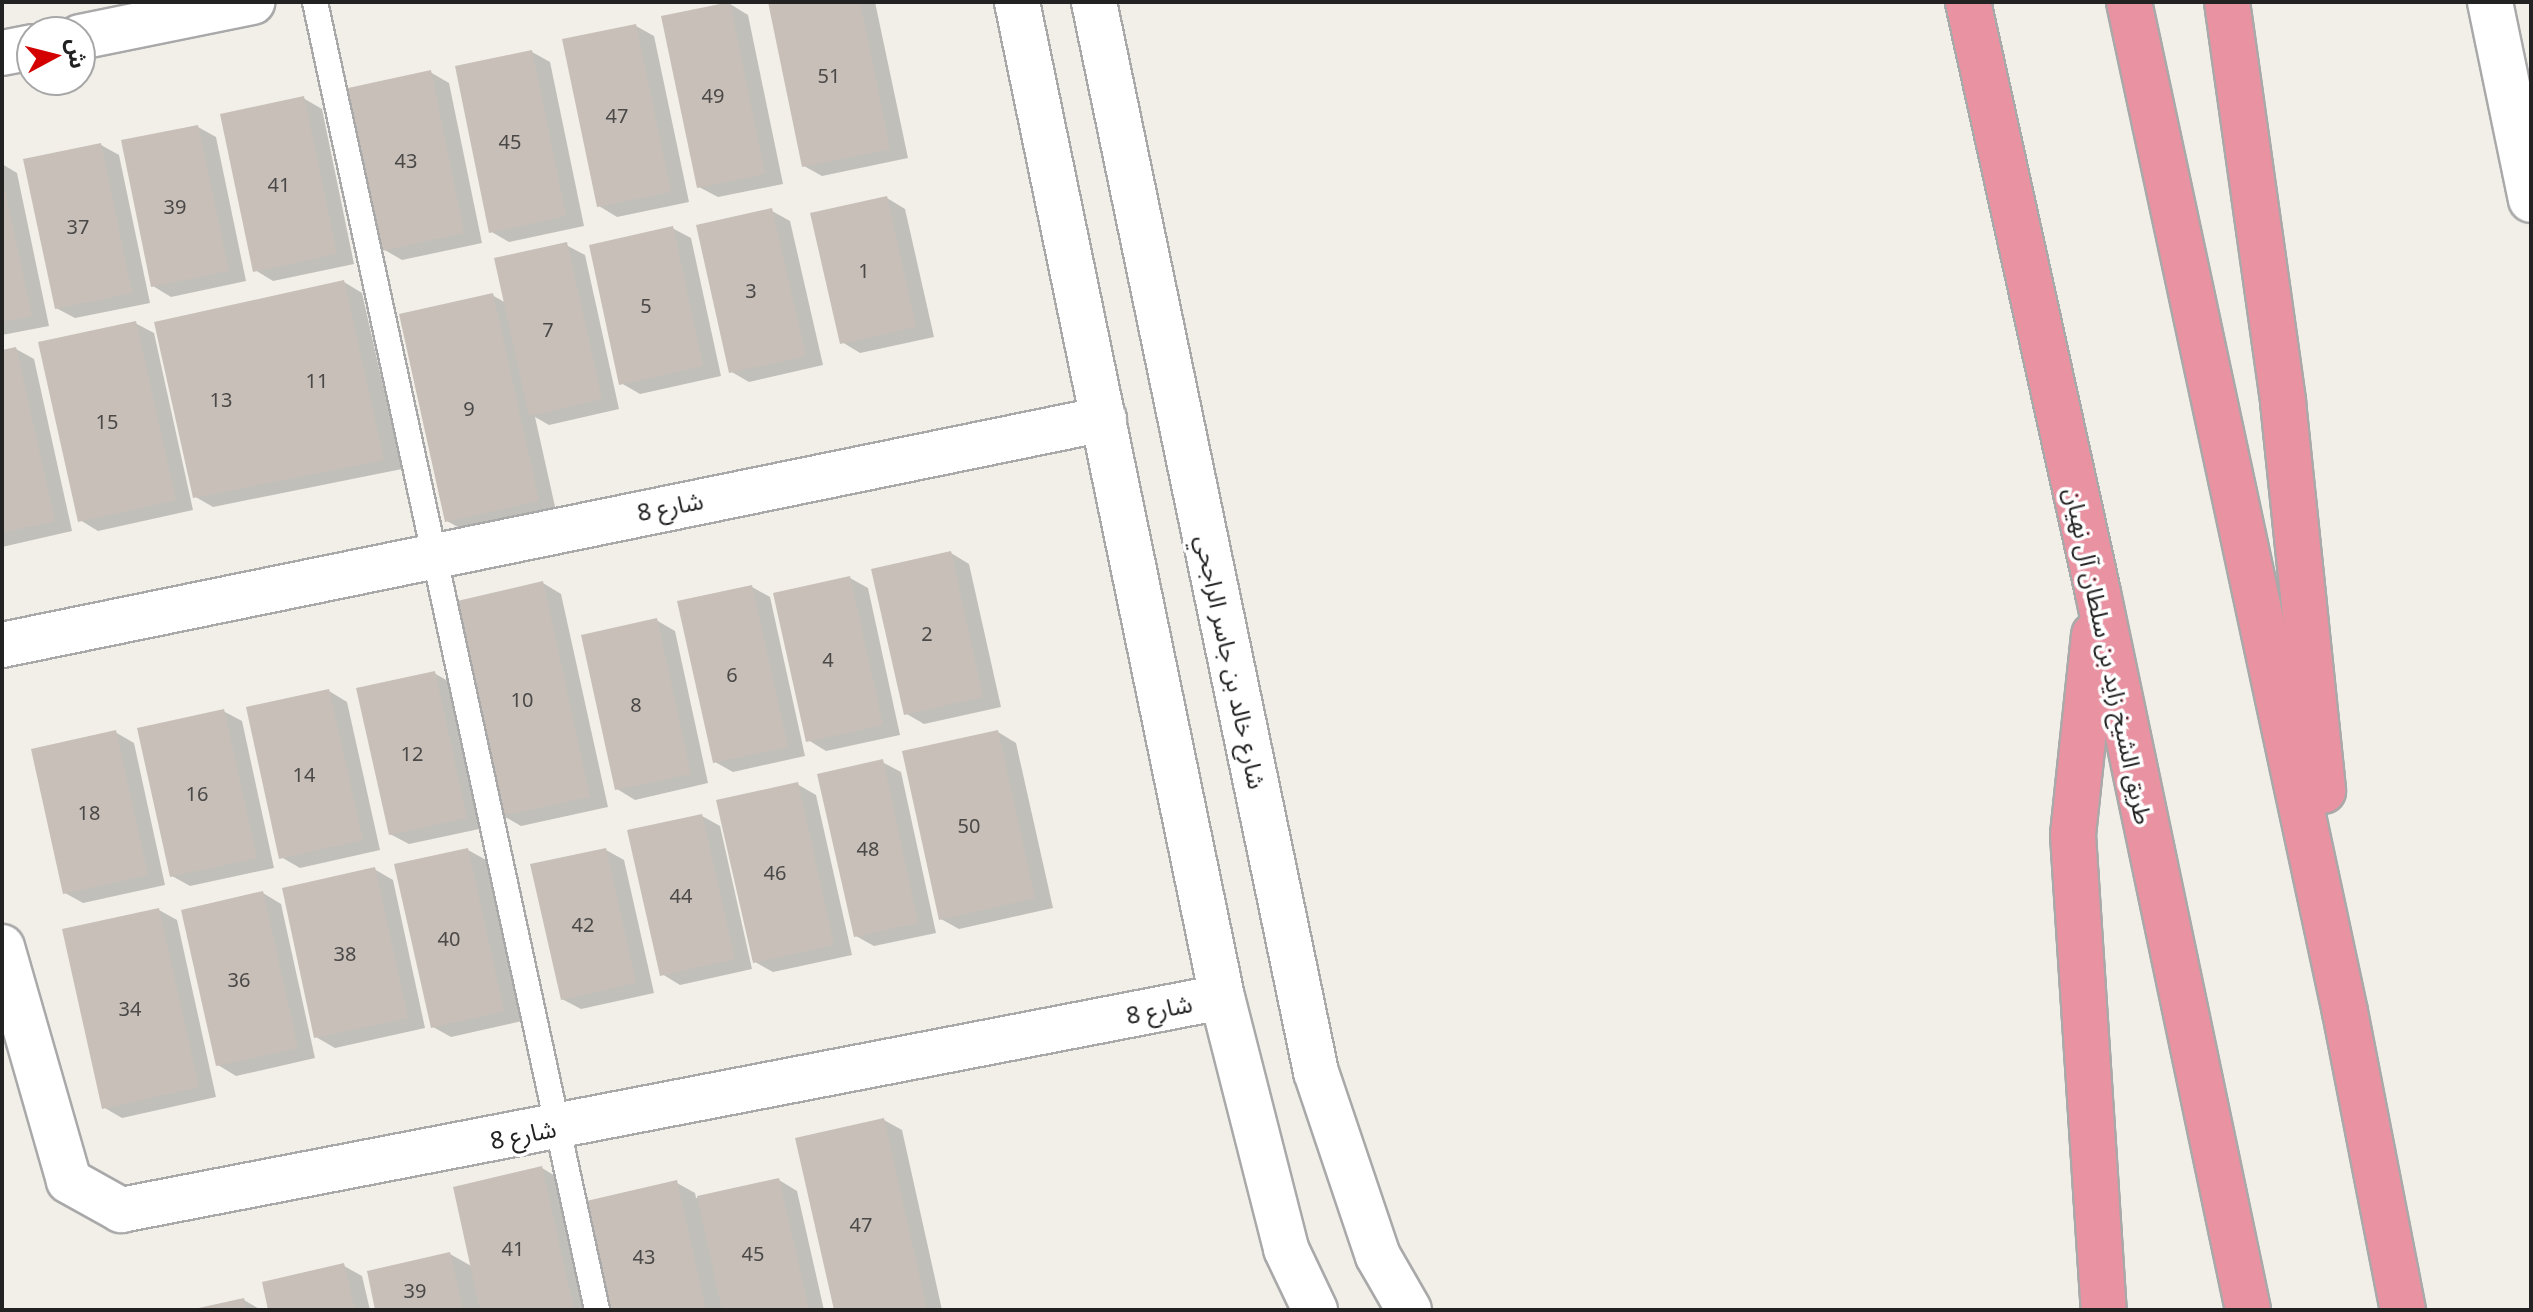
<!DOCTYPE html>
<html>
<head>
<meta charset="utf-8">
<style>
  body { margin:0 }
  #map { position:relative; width:2533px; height:1312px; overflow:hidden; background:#f2efe9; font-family:"Noto Sans","Noto Sans Arabic",sans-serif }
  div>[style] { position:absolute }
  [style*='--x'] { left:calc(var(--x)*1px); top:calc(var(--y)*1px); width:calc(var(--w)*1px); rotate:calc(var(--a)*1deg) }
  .shadow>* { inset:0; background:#0003 }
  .building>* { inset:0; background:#c7bfb8 }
  .roads { filter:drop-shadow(2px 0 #a9a9a9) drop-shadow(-2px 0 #a9a9a9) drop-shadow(0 2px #a9a9a9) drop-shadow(0 -2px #a9a9a9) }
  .service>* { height:24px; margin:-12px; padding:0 12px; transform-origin:12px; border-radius:12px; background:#fff }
  .minor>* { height:44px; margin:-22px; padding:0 22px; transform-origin:22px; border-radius:22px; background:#fff }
  .tertiary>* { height:44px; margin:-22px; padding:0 22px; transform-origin:22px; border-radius:22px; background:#fff }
  .motorway>* { height:44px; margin:-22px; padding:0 22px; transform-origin:22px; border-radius:22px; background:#e892a2 }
  span { translate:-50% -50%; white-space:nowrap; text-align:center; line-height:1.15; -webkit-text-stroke:7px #fff; paint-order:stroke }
  .number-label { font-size:20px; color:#4b4948 }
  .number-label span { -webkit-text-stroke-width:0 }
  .street-label { font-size:24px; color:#222 }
  .frame { position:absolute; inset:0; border:4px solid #222; pointer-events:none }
  .north { position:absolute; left:16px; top:16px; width:80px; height:80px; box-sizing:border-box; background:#fff; border:2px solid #a7a7a7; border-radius:50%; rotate:83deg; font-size:22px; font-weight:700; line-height:32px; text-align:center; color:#222 }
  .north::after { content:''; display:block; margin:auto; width:28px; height:36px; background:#d40000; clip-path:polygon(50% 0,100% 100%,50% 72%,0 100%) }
</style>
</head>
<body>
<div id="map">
  <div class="shadow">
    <div style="clip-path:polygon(770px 2px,875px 2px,908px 158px,822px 176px,804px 166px)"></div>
    <div style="clip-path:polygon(730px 4px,748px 15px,783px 184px,718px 197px,699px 187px)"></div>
    <div style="clip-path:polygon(636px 26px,654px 36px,689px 202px,617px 217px,599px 206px)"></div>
    <div style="clip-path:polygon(532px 52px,550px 62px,584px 226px,509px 242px,490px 231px)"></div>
    <div style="clip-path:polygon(430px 72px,449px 83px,482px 243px,402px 260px,383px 249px)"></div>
    <div style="clip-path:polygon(303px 98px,322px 109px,354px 264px,273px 281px,255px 270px)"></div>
    <div style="clip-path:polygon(198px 127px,216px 137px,246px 281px,171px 297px,153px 286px)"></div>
    <div style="clip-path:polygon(101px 145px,119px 155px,150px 303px,75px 318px,56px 308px)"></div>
    <div style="clip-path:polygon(2px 164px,17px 173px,49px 326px,2px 335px)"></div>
    <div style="clip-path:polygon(887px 198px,905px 209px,934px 337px,860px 353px,842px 342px)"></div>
    <div style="clip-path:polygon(772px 211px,790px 221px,823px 365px,749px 382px,730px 371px)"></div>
    <div style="clip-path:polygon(672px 228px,691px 238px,721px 376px,640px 394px,621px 383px)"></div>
    <div style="clip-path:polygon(566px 245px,585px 255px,619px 409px,549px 425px,535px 417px,556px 511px,465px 531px,447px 521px,492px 295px,506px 303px)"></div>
    <div style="clip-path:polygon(344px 282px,362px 293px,402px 469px,213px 507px,194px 496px)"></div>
    <div style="clip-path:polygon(135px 323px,154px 333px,193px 510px,98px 531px,80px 520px)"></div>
    <div style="clip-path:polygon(16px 349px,34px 359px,72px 531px,2px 547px,2px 352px)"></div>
    <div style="clip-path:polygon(951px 553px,969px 564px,1001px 707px,924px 724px,905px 713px)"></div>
    <div style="clip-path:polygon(850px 578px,868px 588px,900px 735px,826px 751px,808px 740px)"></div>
    <div style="clip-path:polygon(543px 583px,561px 594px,608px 807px,521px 826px,502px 815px)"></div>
    <div style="clip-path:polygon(752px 587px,770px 597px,805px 756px,733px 772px,715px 762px)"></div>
    <div style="clip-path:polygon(656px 620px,675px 631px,708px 783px,635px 800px,617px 789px)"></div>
    <div style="clip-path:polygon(434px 673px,453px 684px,484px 828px,409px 844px,390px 834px)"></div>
    <div style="clip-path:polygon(329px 691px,347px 702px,380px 850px,300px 868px,281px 857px)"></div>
    <div style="clip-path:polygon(223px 711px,242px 721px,274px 868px,190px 886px,172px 876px)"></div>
    <div style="clip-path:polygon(115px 732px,134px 743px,165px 885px,83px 903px,65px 893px)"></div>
    <div style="clip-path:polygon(998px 732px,1016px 743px,1053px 908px,959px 929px,941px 919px)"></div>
    <div style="clip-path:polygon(882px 762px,901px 772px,936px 933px,874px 946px,856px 936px)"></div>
    <div style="clip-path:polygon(797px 784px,816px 795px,852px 955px,773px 972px,755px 962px)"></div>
    <div style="clip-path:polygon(702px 816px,720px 826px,752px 969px,680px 985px,662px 974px)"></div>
    <div style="clip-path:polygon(468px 850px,486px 860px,522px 1021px,451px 1037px,433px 1027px)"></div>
    <div style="clip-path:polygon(606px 850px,624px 860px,654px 993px,581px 1009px,562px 999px)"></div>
    <div style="clip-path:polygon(374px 869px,393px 880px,425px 1028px,335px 1048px,316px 1037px)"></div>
    <div style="clip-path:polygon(263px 893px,281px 904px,315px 1058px,236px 1076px,218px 1065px)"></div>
    <div style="clip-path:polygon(159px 910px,177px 920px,216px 1097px,122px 1118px,103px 1107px)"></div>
    <div style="clip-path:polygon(884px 1120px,902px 1130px,942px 1310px,836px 1310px)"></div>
    <div style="clip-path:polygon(542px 1168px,560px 1179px,590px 1310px,377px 1310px,450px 1254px,473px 1267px)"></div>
    <div style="clip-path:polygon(779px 1180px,797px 1191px,824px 1310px,608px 1310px,677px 1183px,695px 1193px,696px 1198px)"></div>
    <div style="clip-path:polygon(344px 1266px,362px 1276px,370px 1310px,270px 1310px)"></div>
    <div style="clip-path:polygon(244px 1300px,261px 1310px,198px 1310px)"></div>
  </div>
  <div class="building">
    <div style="clip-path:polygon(730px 2px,765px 174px,697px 188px,661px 16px)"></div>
    <div style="clip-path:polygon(768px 2px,860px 2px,890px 149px,802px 167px)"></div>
    <div style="clip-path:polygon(636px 24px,671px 192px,597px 207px,562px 39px)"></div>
    <div style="clip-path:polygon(532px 50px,566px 216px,489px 233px,455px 66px)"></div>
    <div style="clip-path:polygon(431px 70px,464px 233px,382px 251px,348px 88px)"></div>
    <div style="clip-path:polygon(304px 96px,337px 254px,253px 272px,220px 114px)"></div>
    <div style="clip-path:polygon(198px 125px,229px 271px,151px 287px,121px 140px)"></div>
    <div style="clip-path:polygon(101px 143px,132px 293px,55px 309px,23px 159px)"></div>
    <div style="clip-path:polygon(3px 181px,32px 316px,2px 322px,2px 182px)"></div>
    <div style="clip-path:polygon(887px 196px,916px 327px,840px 344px,810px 213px)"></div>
    <div style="clip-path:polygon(772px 208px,806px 356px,729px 373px,696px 225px)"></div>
    <div style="clip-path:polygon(673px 226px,703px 366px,619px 385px,589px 245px)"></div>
    <div style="clip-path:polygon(567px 242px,602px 399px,529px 416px,494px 258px)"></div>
    <div style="clip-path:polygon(344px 280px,384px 460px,193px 498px,154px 322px)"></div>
    <div style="clip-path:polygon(493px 293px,539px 501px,445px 522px,399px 314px)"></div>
    <div style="clip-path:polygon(136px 321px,176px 500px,78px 522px,38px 342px)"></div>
    <div style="clip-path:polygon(16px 347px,55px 521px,2px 533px,2px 350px)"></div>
    <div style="clip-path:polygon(951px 551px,983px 697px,904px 715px,871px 569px)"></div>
    <div style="clip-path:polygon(850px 576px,883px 725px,806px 742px,773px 593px)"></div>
    <div style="clip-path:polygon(543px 581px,590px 797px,501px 816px,453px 602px)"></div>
    <div style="clip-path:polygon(752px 585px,788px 747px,713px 763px,677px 601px)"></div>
    <div style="clip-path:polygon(657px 618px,691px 774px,615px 790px,581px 635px)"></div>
    <div style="clip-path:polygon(435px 671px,467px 818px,389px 835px,356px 688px)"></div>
    <div style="clip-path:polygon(329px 689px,363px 840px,279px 859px,246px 707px)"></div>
    <div style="clip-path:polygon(224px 709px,257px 858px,170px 877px,137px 728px)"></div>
    <div style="clip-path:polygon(116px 730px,148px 875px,63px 894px,31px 749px)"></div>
    <div style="clip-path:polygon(998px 730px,1035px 898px,939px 920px,902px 751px)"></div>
    <div style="clip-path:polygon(883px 759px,918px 923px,854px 937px,817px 774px)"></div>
    <div style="clip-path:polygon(798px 782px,834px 945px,753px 963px,716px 800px)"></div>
    <div style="clip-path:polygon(702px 814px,735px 959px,660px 976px,627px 830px)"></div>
    <div style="clip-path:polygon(468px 848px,504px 1011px,431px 1028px,394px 864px)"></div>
    <div style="clip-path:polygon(606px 848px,636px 983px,561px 1000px,530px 864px)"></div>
    <div style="clip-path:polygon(375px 867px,408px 1018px,314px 1038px,282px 888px)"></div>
    <div style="clip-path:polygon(263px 891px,298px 1048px,216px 1066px,181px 910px)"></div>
    <div style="clip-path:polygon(159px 908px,199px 1087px,102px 1109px,62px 929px)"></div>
    <div style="clip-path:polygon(884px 1118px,927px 1310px,834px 1310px,795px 1138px)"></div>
    <div style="clip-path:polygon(542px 1166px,574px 1310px,480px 1310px,453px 1187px)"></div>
    <div style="clip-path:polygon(779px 1178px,809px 1310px,722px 1310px,697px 1196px)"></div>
    <div style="clip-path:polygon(677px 1180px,706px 1310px,606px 1310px,582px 1202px)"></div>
    <div style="clip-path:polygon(450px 1252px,463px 1310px,375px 1310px,367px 1271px)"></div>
    <div style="clip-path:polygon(344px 1263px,355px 1310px,268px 1310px,262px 1282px)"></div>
    <div style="clip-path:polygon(244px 1298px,247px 1310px,195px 1310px,194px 1309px)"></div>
  </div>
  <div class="roads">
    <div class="service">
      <div style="--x:315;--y:2;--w:1338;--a:77.83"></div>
    </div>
    <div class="minor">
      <div style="--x:2490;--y:2;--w:202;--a:78.3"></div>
      <div style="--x:80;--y:37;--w:176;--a:-11.5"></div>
      <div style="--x:2;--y:53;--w:31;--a:-11"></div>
      <div style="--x:2;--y:645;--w:1125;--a:-11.59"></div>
      <div style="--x:2;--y:947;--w:243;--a:74"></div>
      <div style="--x:69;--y:1181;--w:60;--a:29.1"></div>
      <div style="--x:121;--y:1210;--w:1121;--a:-10.95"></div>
    </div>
    <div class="tertiary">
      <div style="--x:1017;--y:2;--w:1016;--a:78.36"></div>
      <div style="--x:1222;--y:997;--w:260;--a:75.7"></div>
      <div style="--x:1286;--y:1249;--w:68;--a:64.6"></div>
      <div style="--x:1094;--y:2;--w:1093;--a:78.28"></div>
      <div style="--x:1316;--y:1072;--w:194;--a:71.4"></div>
      <div style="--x:1378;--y:1256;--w:62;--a:60.1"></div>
    </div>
    <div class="motorway">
      <div style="--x:1968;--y:2;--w:605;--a:77.59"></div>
      <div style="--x:2098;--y:593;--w:733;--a:78.18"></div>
      <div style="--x:2129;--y:2;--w:1033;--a:77.93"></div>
      <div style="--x:2345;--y:1012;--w:304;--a:79"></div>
      <div style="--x:2227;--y:2;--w:404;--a:82"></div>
      <div style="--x:2283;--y:402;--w:391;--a:84.1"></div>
      <div style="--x:2094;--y:635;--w:201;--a:96"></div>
      <div style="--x:2073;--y:835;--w:476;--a:86.3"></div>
    </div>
  </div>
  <div class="number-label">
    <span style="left:829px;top:75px">51</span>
    <span style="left:713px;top:95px">49</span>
    <span style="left:617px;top:115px">47</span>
    <span style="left:510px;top:141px">45</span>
    <span style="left:406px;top:160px">43</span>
    <span style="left:279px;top:184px">41</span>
    <span style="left:175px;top:206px">39</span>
    <span style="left:78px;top:226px">37</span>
    <span style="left:864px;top:270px">1</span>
    <span style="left:751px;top:290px">3</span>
    <span style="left:646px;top:305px">5</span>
    <span style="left:548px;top:329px">7</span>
    <span style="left:317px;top:380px">11</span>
    <span style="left:221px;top:399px">13</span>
    <span style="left:469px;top:408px">9</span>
    <span style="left:107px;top:421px">15</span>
    <span style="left:927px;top:633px">2</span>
    <span style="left:828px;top:659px">4</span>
    <span style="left:732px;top:674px">6</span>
    <span style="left:522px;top:699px">10</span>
    <span style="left:636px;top:704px">8</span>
    <span style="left:412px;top:753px">12</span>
    <span style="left:304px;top:774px">14</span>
    <span style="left:197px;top:793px">16</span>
    <span style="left:89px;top:812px">18</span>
    <span style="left:969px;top:825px">50</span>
    <span style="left:868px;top:848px">48</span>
    <span style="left:775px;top:872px">46</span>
    <span style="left:681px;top:895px">44</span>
    <span style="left:583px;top:924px">42</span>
    <span style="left:449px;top:938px">40</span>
    <span style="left:345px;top:953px">38</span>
    <span style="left:239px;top:979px">36</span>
    <span style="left:130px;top:1008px">34</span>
    <span style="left:861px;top:1224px">47</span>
    <span style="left:513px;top:1248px">41</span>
    <span style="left:753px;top:1253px">45</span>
    <span style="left:644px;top:1256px">43</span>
    <span style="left:415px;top:1290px">39</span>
  </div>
  <div class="street-label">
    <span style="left:670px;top:506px;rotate:-11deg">شارع 8</span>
    <span style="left:2109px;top:656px;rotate:78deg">طريق الشيخ زايد بن سلطان آل نهيان</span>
    <span style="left:1231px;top:662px;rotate:78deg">شارع خالد بن جاسر الراجحي</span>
    <span style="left:1159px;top:1009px;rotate:-11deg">شارع 8</span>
    <span style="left:523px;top:1134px;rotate:-11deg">شارع 8</span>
  </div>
  <div class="frame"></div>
  <div class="north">ش</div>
</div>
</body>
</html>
